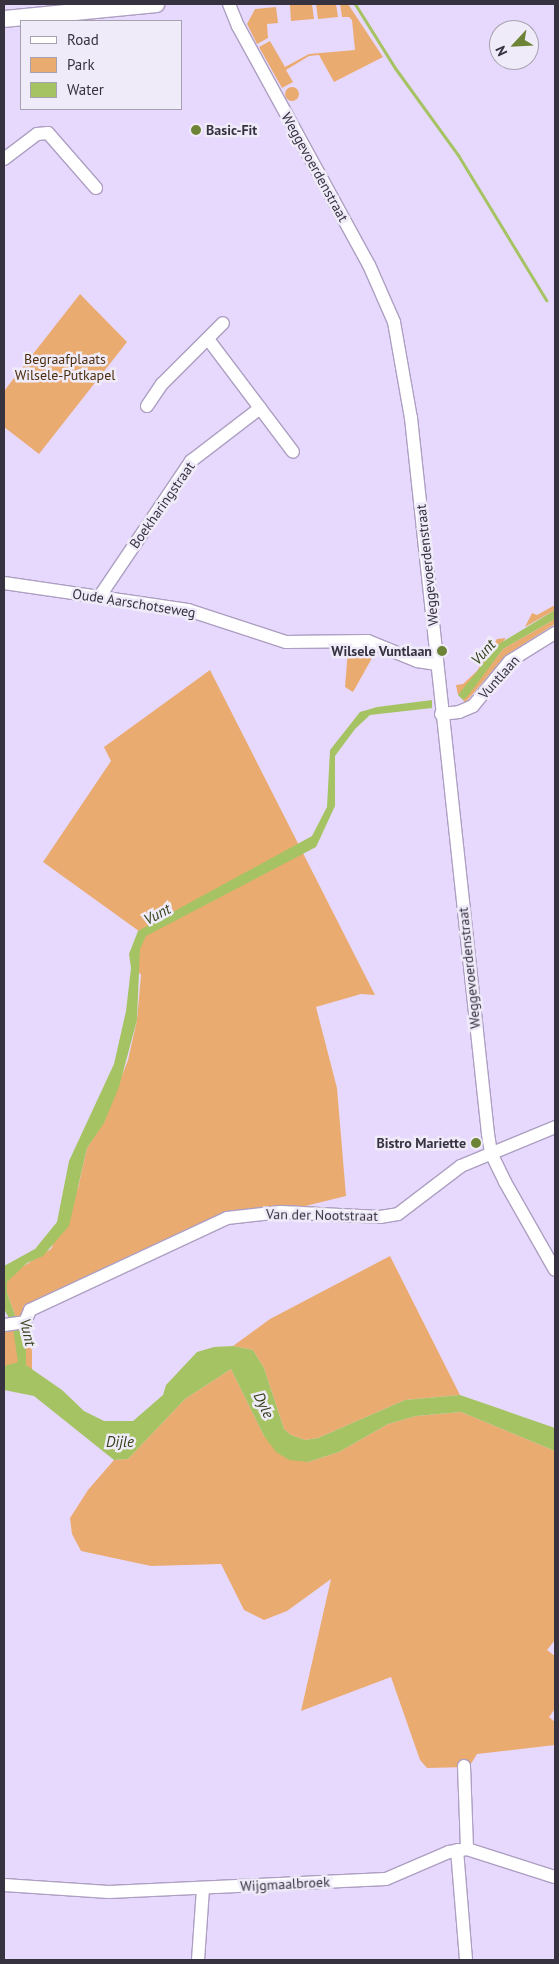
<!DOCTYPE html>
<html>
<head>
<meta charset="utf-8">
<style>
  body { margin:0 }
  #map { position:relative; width:559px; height:1964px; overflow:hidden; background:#e7d9fd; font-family:"PT Sans",sans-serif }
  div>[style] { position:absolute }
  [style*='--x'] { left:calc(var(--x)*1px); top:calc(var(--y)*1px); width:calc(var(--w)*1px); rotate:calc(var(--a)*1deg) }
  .green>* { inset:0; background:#eaab71 }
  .round { border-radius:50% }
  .water>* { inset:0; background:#a6c363 }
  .stream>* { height:3px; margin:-1.5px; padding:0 1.5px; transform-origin:1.5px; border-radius:1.5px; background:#a6c363 }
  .roads { filter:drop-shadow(1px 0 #ad9fc2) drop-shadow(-1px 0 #ad9fc2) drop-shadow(0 1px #ad9fc2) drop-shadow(0 -1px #ad9fc2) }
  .minor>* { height:12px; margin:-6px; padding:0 6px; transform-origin:6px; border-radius:6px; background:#fff }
  .major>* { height:16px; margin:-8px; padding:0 8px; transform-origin:8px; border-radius:8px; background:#fff }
  .dots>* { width:14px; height:14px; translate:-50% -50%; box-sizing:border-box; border:2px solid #f0ebf9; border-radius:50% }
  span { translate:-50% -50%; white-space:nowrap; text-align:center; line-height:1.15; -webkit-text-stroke:5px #f0ebf9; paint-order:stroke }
  .poi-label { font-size:14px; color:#373240; font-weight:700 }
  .left { translate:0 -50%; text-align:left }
  .right { translate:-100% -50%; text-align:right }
  .street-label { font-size:14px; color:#373240 }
  .park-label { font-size:14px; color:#4d2f0f }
  .water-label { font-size:15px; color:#344018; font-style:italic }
  .frame { position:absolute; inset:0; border:5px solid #373240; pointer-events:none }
  .legend { position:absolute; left:20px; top:20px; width:162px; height:90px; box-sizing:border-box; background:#f0ebf9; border:1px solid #a6a1af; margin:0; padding:6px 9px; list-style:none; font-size:15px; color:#373240 }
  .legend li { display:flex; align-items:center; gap:10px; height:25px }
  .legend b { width:25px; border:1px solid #a6a1af }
  .north { position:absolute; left:489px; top:20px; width:50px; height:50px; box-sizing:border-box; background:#f0ebf9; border:1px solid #a6a1af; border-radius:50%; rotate:245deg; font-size:14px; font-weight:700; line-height:20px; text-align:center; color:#373240 }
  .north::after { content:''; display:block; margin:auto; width:18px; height:22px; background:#6d8335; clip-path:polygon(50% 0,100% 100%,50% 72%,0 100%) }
</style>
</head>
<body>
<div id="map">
  <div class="green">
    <div style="clip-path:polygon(312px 4px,314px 19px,291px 21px,290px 5px)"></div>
    <div style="clip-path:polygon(316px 4px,336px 4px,338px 17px,318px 19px)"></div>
    <div style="clip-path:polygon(340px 4px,348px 4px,383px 57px,334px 82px,319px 55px,309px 56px,286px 70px,293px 82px,282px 88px,259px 47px,270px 41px,285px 67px,309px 54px,355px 50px,352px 20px,349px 17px,342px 17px)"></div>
    <div style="clip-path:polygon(276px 7px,278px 23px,267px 24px,268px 38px,257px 44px,247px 24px,255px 9px)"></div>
    <div class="round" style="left:285px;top:87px;width:14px;height:14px"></div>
    <div style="clip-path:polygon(80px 294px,127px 342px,39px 454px,4px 427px,4px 391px)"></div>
    <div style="clip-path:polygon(555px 605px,555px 610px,525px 627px,532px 613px,537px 615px)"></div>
    <div style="clip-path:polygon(555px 619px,555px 624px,505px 656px,465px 703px,463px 700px,503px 649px)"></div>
    <div style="clip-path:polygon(506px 638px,468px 685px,458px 695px,456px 685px,463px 684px,477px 671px,497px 639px)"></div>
    <div style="clip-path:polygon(361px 648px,376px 651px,353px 692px,345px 687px,348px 650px)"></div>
    <div style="clip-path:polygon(210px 670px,375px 995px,361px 994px,316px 1007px,337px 1088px,346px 1196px,281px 1212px,227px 1218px,185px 1237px,185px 1230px,24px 1305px,21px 1319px,17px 1321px,7px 1293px,7px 1282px,14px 1272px,51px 1249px,78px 1188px,87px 1148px,104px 1122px,128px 1060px,137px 1020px,141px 975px,137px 970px,137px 948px,143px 934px,43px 862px,111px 761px,104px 747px)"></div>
    <div style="clip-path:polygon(390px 1256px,460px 1395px,405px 1400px,318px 1438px,305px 1440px,291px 1435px,284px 1429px,264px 1368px,253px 1350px,233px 1346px,270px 1319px)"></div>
    <div style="clip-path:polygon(27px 1325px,32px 1351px,32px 1371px,26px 1365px,4px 1366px,4px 1329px)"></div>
    <div style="clip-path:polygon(231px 1369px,264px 1436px,308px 1462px,339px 1452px,388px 1424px,416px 1416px,461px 1412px,555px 1451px,555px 1640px,547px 1650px,555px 1656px,555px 1709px,549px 1717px,555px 1722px,555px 1745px,477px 1754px,469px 1767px,427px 1768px,420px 1760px,391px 1677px,301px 1711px,331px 1579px,287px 1611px,264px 1620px,244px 1610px,221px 1564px,151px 1566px,81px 1551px,72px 1534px,70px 1518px,88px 1490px,114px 1460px,128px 1459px,185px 1399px)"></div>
  </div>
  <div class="water">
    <div style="clip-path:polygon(555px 610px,555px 619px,503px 649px,467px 697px,463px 700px,458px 695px,499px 644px)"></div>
    <div style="clip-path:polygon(432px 700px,432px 708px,370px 715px,355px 729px,335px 756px,335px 806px,316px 847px,146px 936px,140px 949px,137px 1020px,119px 1087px,104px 1123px,87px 1148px,69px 1226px,43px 1256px,27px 1263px,7px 1282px,7px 1293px,17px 1321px,11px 1322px,4px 1309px,4px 1266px,35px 1249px,57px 1222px,69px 1161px,114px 1064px,126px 1011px,131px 968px,129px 954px,138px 931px,312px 836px,327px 807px,330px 750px,360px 712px,377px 707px)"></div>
    <div style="clip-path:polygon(19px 1325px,26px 1343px,26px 1365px,62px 1390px,84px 1411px,104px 1421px,133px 1421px,163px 1395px,166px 1385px,197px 1352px,214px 1347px,233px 1346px,253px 1350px,264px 1368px,284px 1429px,291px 1435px,305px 1440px,318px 1438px,405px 1400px,460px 1395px,555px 1428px,555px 1451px,461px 1412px,416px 1416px,388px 1424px,339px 1452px,308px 1462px,289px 1460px,276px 1452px,264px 1436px,231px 1369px,185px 1399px,128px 1459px,114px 1460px,34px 1396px,4px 1390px,4px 1366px,18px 1362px,13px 1329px)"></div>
  </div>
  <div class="stream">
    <div style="--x:355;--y:4;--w:75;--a:58"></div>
    <div style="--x:395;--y:68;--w:107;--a:54.1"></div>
    <div style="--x:458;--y:155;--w:170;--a:58.7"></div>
  </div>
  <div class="roads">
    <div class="minor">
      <div style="--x:229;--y:4;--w:24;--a:68"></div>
      <div style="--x:238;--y:26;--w:273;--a:61.3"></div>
      <div style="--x:369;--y:265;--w:62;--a:66.3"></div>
      <div style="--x:394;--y:322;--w:97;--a:80"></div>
      <div style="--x:411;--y:418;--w:720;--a:83.86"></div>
      <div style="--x:488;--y:1134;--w:19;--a:81"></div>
      <div style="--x:491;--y:1153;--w:32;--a:64"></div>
      <div style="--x:505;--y:1182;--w:101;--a:60.4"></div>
      <div style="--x:4;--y:159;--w:41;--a:-37.1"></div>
      <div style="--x:37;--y:134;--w:11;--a:-5"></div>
      <div style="--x:48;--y:133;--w:73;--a:48.9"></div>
      <div style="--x:208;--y:339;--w:141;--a:53"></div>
      <div style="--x:147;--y:406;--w:27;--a:-56"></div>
      <div style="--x:162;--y:384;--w:86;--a:-45"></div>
      <div style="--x:4;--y:583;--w:186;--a:8.3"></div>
      <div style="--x:188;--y:610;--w:103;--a:18.1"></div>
      <div style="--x:286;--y:642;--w:82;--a:-0.7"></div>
      <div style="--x:368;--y:641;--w:53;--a:22.2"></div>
      <div style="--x:417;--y:661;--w:20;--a:9"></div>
      <div style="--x:100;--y:596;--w:163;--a:-56"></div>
      <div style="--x:191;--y:461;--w:87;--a:-37.5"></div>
      <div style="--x:441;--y:714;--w:18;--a:-6"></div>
      <div style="--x:459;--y:712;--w:15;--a:-23"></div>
      <div style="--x:473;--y:706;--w:58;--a:-50.6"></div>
      <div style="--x:510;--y:661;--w:53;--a:-31.9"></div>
      <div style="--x:4;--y:1325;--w:21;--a:-8"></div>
      <div style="--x:25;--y:1322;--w:13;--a:-67"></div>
      <div style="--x:30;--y:1310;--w:217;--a:-25"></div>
      <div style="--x:227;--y:1218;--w:54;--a:-6.3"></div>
      <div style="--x:281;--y:1212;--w:99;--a:2.9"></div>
      <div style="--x:380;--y:1217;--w:18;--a:-9"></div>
      <div style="--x:398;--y:1214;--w:79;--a:-37.3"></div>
      <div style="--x:461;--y:1166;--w:102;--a:-22.5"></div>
      <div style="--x:464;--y:1766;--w:83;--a:87.9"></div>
      <div style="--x:457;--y:1850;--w:110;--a:85.3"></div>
      <div style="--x:4;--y:1885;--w:105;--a:3.8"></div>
      <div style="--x:109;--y:1892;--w:277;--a:-2.7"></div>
      <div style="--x:386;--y:1879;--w:69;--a:-23.2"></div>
      <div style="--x:449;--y:1852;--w:18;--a:-9"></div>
      <div style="--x:467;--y:1849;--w:92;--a:17.7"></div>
      <div style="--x:198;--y:1960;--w:72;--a:-86"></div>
    </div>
    <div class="major">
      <div style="--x:4;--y:19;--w:153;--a:-5.6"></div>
    </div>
  </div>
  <div class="dots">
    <div style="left:196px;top:130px;background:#6d8335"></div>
    <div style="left:442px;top:651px;background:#6d8335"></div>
    <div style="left:476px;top:1143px;background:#6d8335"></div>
  </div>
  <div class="poi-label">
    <span class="left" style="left:206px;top:130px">Basic-Fit</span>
    <span class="right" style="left:432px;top:651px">Wilsele Vuntlaan</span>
    <span class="right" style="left:466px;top:1143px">Bistro Mariette</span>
  </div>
  <div class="street-label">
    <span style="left:315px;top:167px;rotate:61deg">Weggevoerdenstraat</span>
    <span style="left:162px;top:505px;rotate:-55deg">Boekharingstraat</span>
    <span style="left:427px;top:565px;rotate:-96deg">Weggevoerdenstraat</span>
    <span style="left:134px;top:603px;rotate:9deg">Oude Aarschotseweg</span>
    <span style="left:499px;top:677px;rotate:-48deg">Vuntlaan</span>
    <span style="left:469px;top:968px;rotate:-96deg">Weggevoerdenstraat</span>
    <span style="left:322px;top:1215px;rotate:1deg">Van der Nootstraat</span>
    <span style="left:285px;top:1884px;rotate:-3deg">Wijgmaalbroek</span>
  </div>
  <div class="park-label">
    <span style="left:65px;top:367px">Begraafplaats<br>Wilsele-Putkapel</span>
  </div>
  <div class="water-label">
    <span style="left:483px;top:652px;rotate:-48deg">Vunt</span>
    <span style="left:157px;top:914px;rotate:-28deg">Vunt</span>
    <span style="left:28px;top:1332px;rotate:77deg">Vunt</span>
    <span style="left:264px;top:1405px;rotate:64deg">Dyle</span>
    <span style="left:120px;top:1442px">Dijle</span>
  </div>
  <div class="frame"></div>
  <ul class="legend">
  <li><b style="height:6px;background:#fff"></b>Road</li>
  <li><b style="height:14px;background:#eaab71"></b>Park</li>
  <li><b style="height:14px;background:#a6c363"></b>Water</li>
  </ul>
  <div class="north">N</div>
</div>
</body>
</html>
